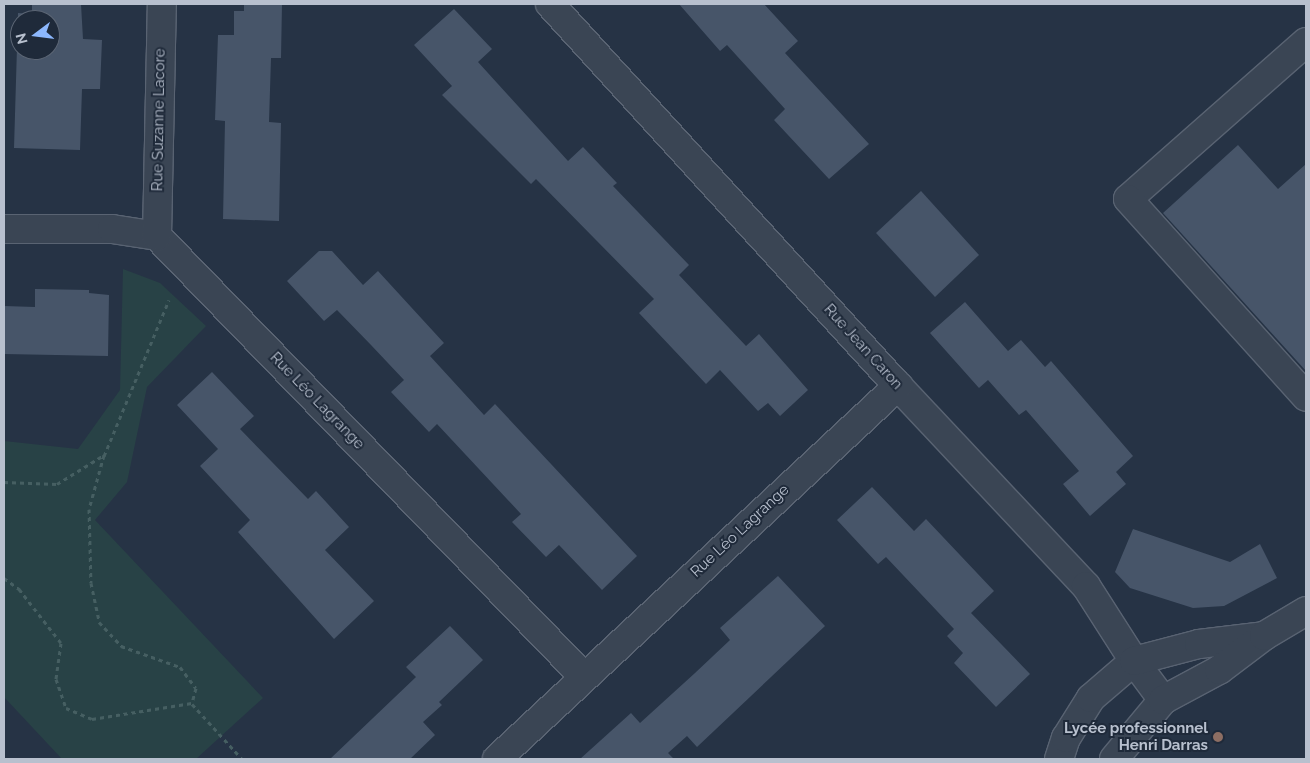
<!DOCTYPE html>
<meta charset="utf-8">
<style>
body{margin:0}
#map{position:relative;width:1310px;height:763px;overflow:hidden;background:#263345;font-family:Raleway,sans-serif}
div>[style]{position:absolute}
.green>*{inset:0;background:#284246}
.building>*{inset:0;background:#475569}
.path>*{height:3px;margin-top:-1.5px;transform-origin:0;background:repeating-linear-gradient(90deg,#465f62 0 4px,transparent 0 8px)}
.roads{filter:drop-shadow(1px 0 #596372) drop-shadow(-1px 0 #596372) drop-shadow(0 1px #596372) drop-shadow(0 -1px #596372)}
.minor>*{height:28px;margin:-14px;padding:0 14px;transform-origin:14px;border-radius:14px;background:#3a4554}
.dots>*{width:14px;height:14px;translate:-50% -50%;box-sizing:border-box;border:2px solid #1f2a3a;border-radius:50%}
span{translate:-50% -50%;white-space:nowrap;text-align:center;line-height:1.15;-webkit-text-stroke:4px #1f2a3a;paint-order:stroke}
.street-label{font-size:15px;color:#b8c0ce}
.poi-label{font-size:15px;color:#b8c0ce;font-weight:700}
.right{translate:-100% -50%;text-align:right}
.frame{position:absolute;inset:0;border:5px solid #b8c0ce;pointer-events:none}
.north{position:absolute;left:10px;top:10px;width:50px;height:50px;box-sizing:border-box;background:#1f2a3a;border:1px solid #5c6675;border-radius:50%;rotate:255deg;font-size:14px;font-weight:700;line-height:20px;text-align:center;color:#b8c0ce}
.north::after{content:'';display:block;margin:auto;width:18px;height:22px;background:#8db8fe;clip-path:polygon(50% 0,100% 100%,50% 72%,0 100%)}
</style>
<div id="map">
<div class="green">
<div style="clip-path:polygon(123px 269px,160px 283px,206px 326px,147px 387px,127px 482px,95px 520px,263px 698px,196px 759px,62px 759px,4px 697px,4px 441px,78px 449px,120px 390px)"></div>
</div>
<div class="building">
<div style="clip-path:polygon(evenodd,32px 4px,81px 4px,83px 39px,102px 40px,100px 89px,82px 89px,80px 150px,14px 148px,18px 13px,32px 14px,32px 4px,20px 20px,50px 20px,50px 50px,20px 50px,20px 20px)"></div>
<div style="clip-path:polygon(244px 4px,282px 4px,281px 58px,271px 58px,269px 122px,281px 123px,279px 221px,223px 219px,225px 121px,215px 120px,218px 35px,234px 35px,234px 11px,244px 11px)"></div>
<div style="clip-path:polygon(679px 4px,764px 4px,798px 41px,785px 53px,869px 144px,829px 179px,774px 120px,785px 109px,727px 45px,720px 51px)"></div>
<div style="clip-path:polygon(454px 9px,492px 49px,478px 62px,568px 161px,583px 147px,617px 183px,613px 186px,689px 265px,679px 275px,746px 346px,759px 334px,808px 390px,780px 416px,768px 403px,758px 411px,720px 370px,706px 384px,639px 313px,654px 299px,536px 179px,531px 184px,442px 95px,452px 86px,414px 45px)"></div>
<div style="clip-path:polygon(1238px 145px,1278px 189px,1306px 164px,1306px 371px,1163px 213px)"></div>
<div style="clip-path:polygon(921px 191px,979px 255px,935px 297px,876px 233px)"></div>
<div style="clip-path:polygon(319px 251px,332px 251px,363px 285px,378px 271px,444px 343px,430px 356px,484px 415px,495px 404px,637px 556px,602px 590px,559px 545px,546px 557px,512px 522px,521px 514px,437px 424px,429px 432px,391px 392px,404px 380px,371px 345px,337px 310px,324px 321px,287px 281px)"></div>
<div style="clip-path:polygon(35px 289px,89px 290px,89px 293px,109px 295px,108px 356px,4px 354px,4px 306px,35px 307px)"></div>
<div style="clip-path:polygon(965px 302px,1008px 351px,1021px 340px,1045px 367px,1051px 361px,1133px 456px,1116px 472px,1126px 484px,1090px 516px,1063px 484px,1079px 471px,1026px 410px,1019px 415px,988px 380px,979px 388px,930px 333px)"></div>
<div style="clip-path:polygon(212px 372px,254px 416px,240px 429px,308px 499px,316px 491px,349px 527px,325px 550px,374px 601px,334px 639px,238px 532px,250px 520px,200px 466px,218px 449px,177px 405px)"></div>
<div style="clip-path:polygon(872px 487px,914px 531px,926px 519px,994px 591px,971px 613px,1030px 674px,996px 707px,954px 663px,963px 653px,947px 636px,954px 629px,886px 557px,878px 564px,837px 520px)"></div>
<div style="clip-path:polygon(1133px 529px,1230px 562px,1260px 544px,1277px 578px,1224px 606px,1193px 608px,1130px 588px,1115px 572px)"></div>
<div style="clip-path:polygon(778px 576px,825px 626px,697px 747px,687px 736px,668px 753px,674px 759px,580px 759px,631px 713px,640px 723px,695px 673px,730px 640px,720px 628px)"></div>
<div style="clip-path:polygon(450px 626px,483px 660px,439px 702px,442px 705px,423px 722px,435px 735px,410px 759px,330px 759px,416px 677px,406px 667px)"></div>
</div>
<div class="path">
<div style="left:104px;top:456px;width:169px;rotate:-67.4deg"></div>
<div style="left:4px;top:482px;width:53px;rotate:2.2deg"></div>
<div style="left:57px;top:484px;width:55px;rotate:-31.7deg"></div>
<div style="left:104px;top:455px;width:56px;rotate:105.5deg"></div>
<div style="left:89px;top:509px;width:74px;rotate:88.5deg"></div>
<div style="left:91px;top:583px;width:40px;rotate:78deg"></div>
<div style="left:99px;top:622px;width:33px;rotate:47deg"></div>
<div style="left:121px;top:646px;width:63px;rotate:19.6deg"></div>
<div style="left:180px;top:667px;width:26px;rotate:53deg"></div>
<div style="left:196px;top:688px;width:16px;rotate:105deg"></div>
<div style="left:4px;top:578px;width:19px;rotate:36deg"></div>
<div style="left:19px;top:589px;width:68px;rotate:52.1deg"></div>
<div style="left:61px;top:643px;width:36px;rotate:98deg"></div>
<div style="left:56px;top:679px;width:31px;rotate:71deg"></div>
<div style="left:66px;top:708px;width:28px;rotate:23deg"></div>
<div style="left:92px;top:719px;width:101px;rotate:-9.1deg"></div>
<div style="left:192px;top:704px;width:74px;rotate:47.7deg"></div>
</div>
<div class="roads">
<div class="minor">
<div style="left:550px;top:4px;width:517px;rotate:47.67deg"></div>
<div style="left:898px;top:386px;width:274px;rotate:46.8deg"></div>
<div style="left:1086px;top:586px;width:89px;rotate:57.4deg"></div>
<div style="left:1134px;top:661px;width:49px;rotate:53.4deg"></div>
<div style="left:1306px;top:42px;width:237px;rotate:138.6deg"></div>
<div style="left:1128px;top:199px;width:266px;rotate:48deg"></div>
<div style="left:4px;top:229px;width:108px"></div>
<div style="left:112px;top:229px;width:46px;rotate:8.8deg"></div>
<div style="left:157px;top:236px;width:614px;rotate:45.92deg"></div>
<div style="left:157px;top:236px;width:232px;rotate:-88.8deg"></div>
<div style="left:497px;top:759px;width:548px;rotate:-42.93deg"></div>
<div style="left:1059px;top:759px;width:22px;rotate:-72deg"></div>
<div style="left:1066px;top:738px;width:47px;rotate:-58deg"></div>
<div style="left:1091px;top:698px;width:57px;rotate:-40.7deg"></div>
<div style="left:1134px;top:661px;width:67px;rotate:-14.7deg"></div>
<div style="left:1199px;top:644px;width:65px;rotate:-7deg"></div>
<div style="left:1114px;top:759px;width:77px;rotate:-50.3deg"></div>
<div style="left:1163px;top:700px;width:64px;rotate:-28.2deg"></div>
<div style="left:1219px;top:670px;width:56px;rotate:-37.1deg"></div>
<div style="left:1264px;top:636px;width:49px;rotate:-30.8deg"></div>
</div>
</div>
<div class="dots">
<div style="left:1218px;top:737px;background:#8d6e63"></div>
</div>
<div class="street-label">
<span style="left:159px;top:120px;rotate:-89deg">Rue Suzanne Lacore</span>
<span style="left:863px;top:347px;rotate:48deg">Rue Jean Caron</span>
<span style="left:317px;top:401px;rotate:46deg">Rue Léo Lagrange</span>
<span style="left:740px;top:531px;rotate:-43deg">Rue Léo Lagrange</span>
</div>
<div class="poi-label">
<span class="right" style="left:1208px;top:737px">Lycée professionnel<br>Henri Darras</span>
</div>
<div class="frame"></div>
<div class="north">N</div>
</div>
